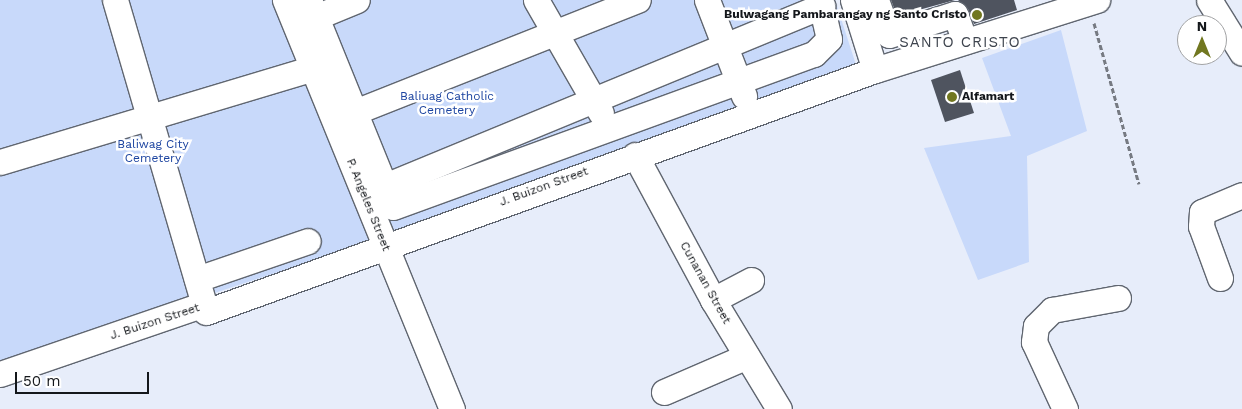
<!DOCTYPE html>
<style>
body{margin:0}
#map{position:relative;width:1242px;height:409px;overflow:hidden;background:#e7edfa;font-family:"Work Sans",sans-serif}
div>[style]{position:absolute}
.green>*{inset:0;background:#c8d9fa}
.building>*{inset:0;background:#4f545f}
.path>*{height:3px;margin-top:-1.5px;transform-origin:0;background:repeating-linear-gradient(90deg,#767a82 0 5px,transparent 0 7.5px)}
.roads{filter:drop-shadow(1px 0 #606670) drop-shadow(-1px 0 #606670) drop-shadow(0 1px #606670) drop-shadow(0 -1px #606670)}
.minor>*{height:25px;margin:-12.5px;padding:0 12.5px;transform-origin:12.5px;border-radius:12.5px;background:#fff}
.dots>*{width:14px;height:14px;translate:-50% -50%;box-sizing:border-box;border:2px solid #fff;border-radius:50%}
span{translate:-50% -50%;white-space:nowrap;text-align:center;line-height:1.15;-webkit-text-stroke:5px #fff;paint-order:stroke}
.poi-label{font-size:12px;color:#14171b;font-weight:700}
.right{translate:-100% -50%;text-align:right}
.left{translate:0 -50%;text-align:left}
.park-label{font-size:12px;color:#1c44a0}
.street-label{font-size:12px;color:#14171b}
.quarter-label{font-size:15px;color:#3e444e;letter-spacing:1px}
.north{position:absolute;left:1177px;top:15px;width:50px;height:50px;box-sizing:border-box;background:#fff;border:1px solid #a1a2a4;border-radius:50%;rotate:0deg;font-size:14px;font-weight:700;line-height:20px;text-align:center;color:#14171b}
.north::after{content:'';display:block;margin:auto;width:18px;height:22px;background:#717720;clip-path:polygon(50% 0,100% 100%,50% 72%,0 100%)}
.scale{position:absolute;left:15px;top:372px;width:134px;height:22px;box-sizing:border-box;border:2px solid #14171b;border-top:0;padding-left:6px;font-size:15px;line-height:18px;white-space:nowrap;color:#14171b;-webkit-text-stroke:4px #fff;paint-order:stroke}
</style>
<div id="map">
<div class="green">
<div style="clip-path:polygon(0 0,273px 0,372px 241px,0 364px)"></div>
<div style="clip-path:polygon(293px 0,835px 0,858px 71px,389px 234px)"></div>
<div style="clip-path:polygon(1061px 30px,1087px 131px,1027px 156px,1029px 262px,978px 280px,924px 148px,1011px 136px,982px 58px)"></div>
</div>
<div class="building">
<div style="clip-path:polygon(891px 0,955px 0,897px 16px)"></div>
<div style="clip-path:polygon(958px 0,1014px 0,1017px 10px,974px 24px,968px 9px)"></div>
<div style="clip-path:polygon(960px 70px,974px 113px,945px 122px,931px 80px)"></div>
</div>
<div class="path">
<div style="left:1094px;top:23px;width:167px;rotate:74.4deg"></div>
</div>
<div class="roads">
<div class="minor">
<div style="left:115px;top:0;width:317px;rotate:73.7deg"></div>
<div style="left:285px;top:0;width:442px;rotate:67.8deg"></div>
<div style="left:309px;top:0;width:223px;rotate:67.9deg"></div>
<div style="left:393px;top:207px;width:448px;rotate:-20deg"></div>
<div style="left:814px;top:54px;width:21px;rotate:-45deg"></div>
<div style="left:829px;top:39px;width:40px;rotate:-103deg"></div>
<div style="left:536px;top:0;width:130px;rotate:60.1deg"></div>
<div style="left:707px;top:0;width:103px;rotate:68.9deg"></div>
<div style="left:853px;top:0;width:73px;rotate:72.6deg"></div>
<div style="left:876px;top:0;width:37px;rotate:70deg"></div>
<div style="left:889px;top:35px;width:69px;rotate:-17.7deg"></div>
<div style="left:955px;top:14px;width:29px;rotate:70deg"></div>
<div style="left:1209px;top:0;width:62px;rotate:58.1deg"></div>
<div style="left:316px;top:17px;width:44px;rotate:-22.5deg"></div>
<div style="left:342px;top:117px;width:318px;rotate:-21.6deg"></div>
<div style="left:635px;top:155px;width:165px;rotate:61.7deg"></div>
<div style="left:713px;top:300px;width:127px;rotate:58.8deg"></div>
<div style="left:0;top:162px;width:327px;rotate:-16.7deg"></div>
<div style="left:385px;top:186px;width:473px;rotate:-22.4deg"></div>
<div style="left:1220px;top:278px;width:55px;rotate:-110.1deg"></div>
<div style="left:1201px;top:226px;width:14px;rotate:-86deg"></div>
<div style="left:1202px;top:212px;width:43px;rotate:-23deg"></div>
<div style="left:197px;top:279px;width:117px;rotate:-18.9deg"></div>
<div style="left:713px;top:300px;width:43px;rotate:-27.8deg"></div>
<div style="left:0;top:374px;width:216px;rotate:-18.9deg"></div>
<div style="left:204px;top:304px;width:8px;rotate:76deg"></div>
<div style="left:206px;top:312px;width:711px;rotate:-19.89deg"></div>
<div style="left:875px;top:70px;width:233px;rotate:-17.5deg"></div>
<div style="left:664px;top:392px;width:90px;rotate:-23.4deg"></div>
<div style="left:1065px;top:409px;width:74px;rotate:-114.8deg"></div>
<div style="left:1034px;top:342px;width:16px;rotate:-83deg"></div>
<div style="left:1036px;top:326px;width:23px;rotate:-45deg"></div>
<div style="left:1052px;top:310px;width:67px;rotate:-10.3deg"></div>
</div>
</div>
<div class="dots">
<div style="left:977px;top:15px;background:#717720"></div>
<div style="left:952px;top:97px;background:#717720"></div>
</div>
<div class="poi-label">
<span class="right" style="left:967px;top:15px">Bulwagang Pambarangay ng Santo Cristo</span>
<span class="left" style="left:962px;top:97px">Alfamart</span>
</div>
<div class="park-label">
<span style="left:447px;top:104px">Baliuag Catholic<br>Cemetery</span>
<span style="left:153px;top:152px">Baliwag City<br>Cemetery</span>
</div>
<div class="street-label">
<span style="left:544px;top:187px;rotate:-20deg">J. Buizon Street</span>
<span style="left:368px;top:205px;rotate:68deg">P. Angeles Street</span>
<span style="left:705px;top:283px;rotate:61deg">Cunanan Street</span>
<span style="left:155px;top:322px;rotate:-18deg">J. Buizon Street</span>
</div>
<div class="quarter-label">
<span style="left:960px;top:43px">SANTO CRISTO</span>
</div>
<div class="north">N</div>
<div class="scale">50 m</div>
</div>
